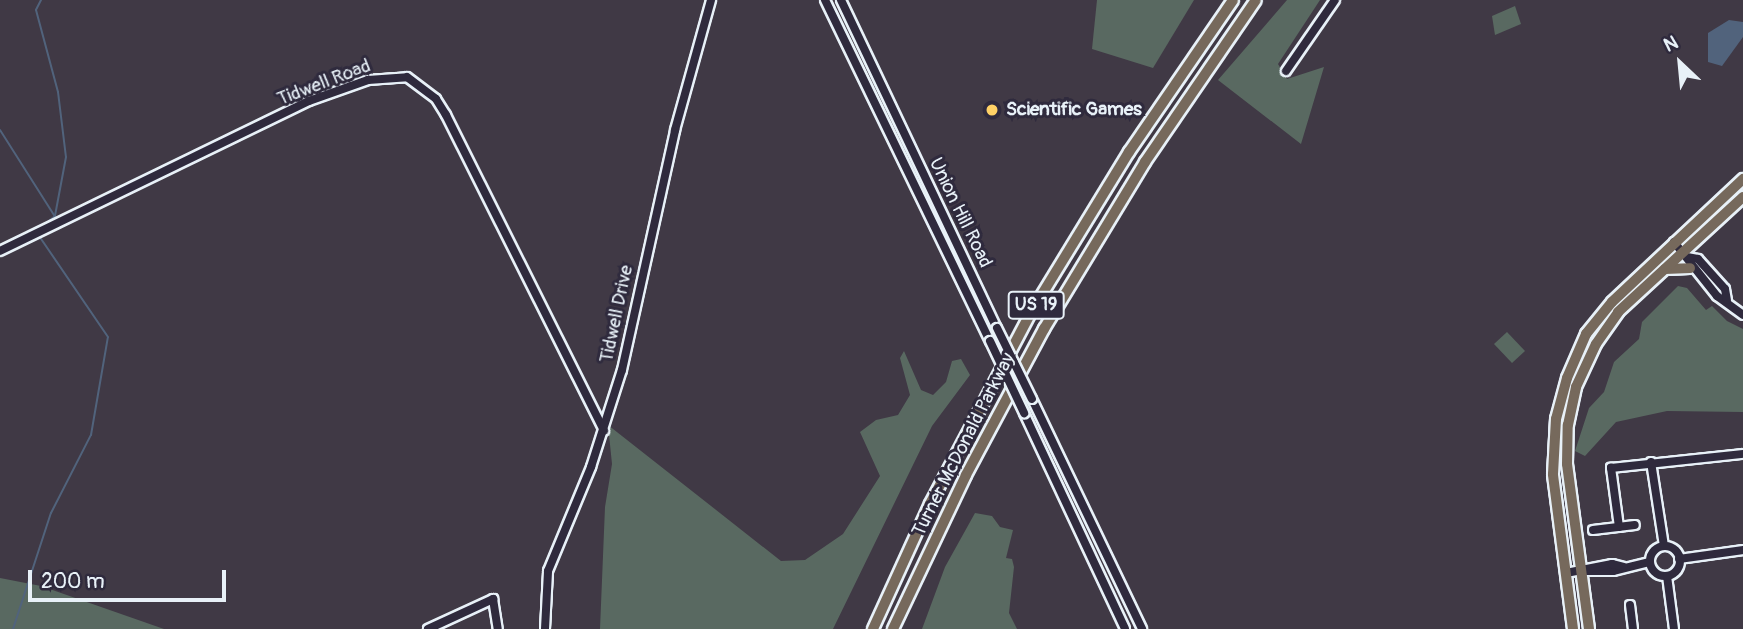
<!DOCTYPE html>
<style>
body{margin:0}
#map{position:relative;width:1743px;height:629px;overflow:hidden;background:#403945;font-family:Pangolin,sans-serif}
div>[style]{position:absolute}
.green>*{inset:0;background:#596961}
.water>*{inset:0;background:#51637c}
.stream>*{height:2px;margin:-1px;padding:0 1px;transform-origin:1px;border-radius:1px;background:#51637c}
.roads{filter:drop-shadow(2px 0 #e8f1f8) drop-shadow(-2px 0 #e8f1f8) drop-shadow(0 2px #e8f1f8) drop-shadow(0 -2px #e8f1f8)}
.minor>*{height:8px;margin:-4px;padding:0 4px;transform-origin:4px;border-radius:4px;background:#2f2a3d}
.minor>.ring{margin:-4px;padding:0;box-sizing:content-box;background:none;border:8px solid #2f2a3d;border-radius:50%}
.major>*{height:10px;margin:-5px;padding:0 5px;transform-origin:5px;border-radius:5px;background:#76695c}
.highway>*{height:10px;margin:-5px;padding:0 5px;transform-origin:5px;border-radius:5px;background:#76695c}
.bridges{filter:drop-shadow(2px 0 #e8f1f8) drop-shadow(-2px 0 #e8f1f8) drop-shadow(0 2px #e8f1f8) drop-shadow(0 -2px #e8f1f8)}
.minor-bridge>*{height:8px;margin:-4px;padding:0 4px;transform-origin:4px;border-radius:4px;background:#2f2a3d}
.dots>*{width:19px;height:19px;translate:-50% -50%;box-sizing:border-box;border:4px solid #2f2a3d;border-radius:50%}
span{translate:-50% -50%;white-space:nowrap;text-align:center;line-height:1.15;-webkit-text-stroke:6px #2f2a3d;paint-order:stroke}
.shield-label span{padding:2px 5px;background:#2f2a3d;border:2px solid;border-radius:5px;-webkit-text-stroke-width:0}
.shield-label{font-size:18px;color:#e8f1f8;font-weight:700}
.street-label{font-size:19px;color:#e8f1f8}
.poi-label{font-size:19px;color:#e8f1f8;font-weight:700}
.left{translate:0 -50%;text-align:left}
.north{position:absolute;left:1645px;top:28px;width:70px;height:70px;-webkit-text-stroke:5px #2f2a3d;paint-order:stroke;rotate:334deg;font-size:19px;font-weight:700;line-height:28px;text-align:center;color:#e8f1f8}
.north::after{content:'';display:block;margin:auto;width:24px;height:32px;background:#e8f1f8;clip-path:polygon(50% 0,100% 100%,50% 72%,0 100%)}
.scale{position:absolute;left:28px;top:570px;width:198px;height:32px;box-sizing:border-box;border:4px solid #e8f1f8;border-top:0;padding-left:9px;font-size:21px;line-height:24px;white-space:nowrap;color:#e8f1f8;-webkit-text-stroke:5px #2f2a3d;paint-order:stroke}
</style>
<div id="map">
<div class="green">
<div style="clip-path:polygon(1097px 0,1194px 0,1153px 68px,1092px 49px)"></div>
<div style="clip-path:polygon(1287px 0,1320px 0,1278px 64px,1287px 79px,1324px 67px,1301px 144px,1218px 80px)"></div>
<div style="clip-path:polygon(1515px 6px,1521px 24px,1495px 35px,1492px 16px)"></div>
<div style="clip-path:polygon(1678px 286px,1687px 288px,1706px 310px,1712px 306px,1727px 321px,1743px 329px,1743px 412px,1667px 411px,1616px 422px,1585px 456px,1575px 451px,1589px 408px,1604px 392px,1614px 362px,1639px 339px,1642px 322px)"></div>
<div style="clip-path:polygon(1507px 332px,1525px 351px,1512px 363px,1494px 344px)"></div>
<div style="clip-path:polygon(904px 351px,921px 390px,933px 395px,946px 382px,952px 361px,961px 359px,970px 375px,932px 426px,833px 629px,600px 629px,605px 507px,612px 464px,608px 425px,781px 561px,805px 560px,843px 534px,880px 476px,860px 432px,876px 420px,898px 415px,910px 395px,900px 358px)"></div>
<div style="clip-path:polygon(975px 513px,992px 516px,1000px 527px,1013px 530px,1006px 558px,1012px 559px,1014px 567px,1009px 613px,1017px 629px,922px 629px,945px 567px)"></div>
<div style="clip-path:polygon(0 578px,41px 586px,164px 629px,0 629px)"></div>
</div>
<div class="water">
<div style="clip-path:polygon(1729px 20px,1743px 22px,1743px 37px,1722px 66px,1708px 62px,1708px 33px)"></div>
</div>
<div class="stream">
<div style="left:41px;top:0;width:11px;rotate:117deg"></div>
<div style="left:36px;top:10px;width:85px;rotate:75deg"></div>
<div style="left:58px;top:92px;width:65px;rotate:83deg"></div>
<div style="left:66px;top:157px;width:60px;rotate:100.6deg"></div>
<div style="left:55px;top:216px;width:16px;rotate:140deg"></div>
<div style="left:0;top:130px;width:101px;rotate:57.6deg"></div>
<div style="left:13px;top:629px;width:122px;rotate:-71.9deg"></div>
<div style="left:51px;top:513px;width:88px;rotate:-62.9deg"></div>
<div style="left:91px;top:435px;width:99px;rotate:-80.2deg"></div>
<div style="left:108px;top:337px;width:122px;rotate:-124.3deg"></div>
</div>
<div class="roads">
<div class="minor">
<div style="left:825px;top:0;width:379px;rotate:64.2deg"></div>
<div style="left:841px;top:0;width:363px;rotate:64.6deg"></div>
<div style="left:1286px;top:71px;width:86px;rotate:-55.4deg"></div>
<div style="left:1674px;top:242px;width:69px;rotate:51.5deg"></div>
<div style="left:1717px;top:296px;width:32px;rotate:36deg"></div>
<div style="left:0;top:251px;width:343px;rotate:-25.9deg"></div>
<div style="left:309px;top:101px;width:63px;rotate:-19.6deg"></div>
<div style="left:368px;top:80px;width:39px;rotate:-4deg"></div>
<div style="left:407px;top:77px;width:36px;rotate:37deg"></div>
<div style="left:436px;top:99px;width:19px;rotate:58deg"></div>
<div style="left:446px;top:115px;width:353px;rotate:63.4deg"></div>
<div style="left:1687px;top:257px;width:11px;rotate:10deg"></div>
<div style="left:1698px;top:259px;width:40px;rotate:48deg"></div>
<div style="left:1725px;top:289px;width:11px;rotate:80deg"></div>
<div style="left:1032px;top:399px;width:255px;rotate:64.4deg"></div>
<div style="left:1024px;top:413px;width:238px;rotate:64.9deg"></div>
<div style="left:1651px;top:462px;width:85px;rotate:81.2deg"></div>
<div style="left:1619px;top:527px;width:60px;rotate:-97.7deg"></div>
<div style="left:1611px;top:468px;width:133px;rotate:-6.1deg"></div>
<div style="left:1593px;top:530px;width:42px;rotate:-6.8deg"></div>
<div class="ring" style="left:1650px;top:546px;width:22px;height:22px"></div>
<div style="left:1679px;top:559px;width:65px;rotate:-8deg"></div>
<div style="left:1581px;top:571px;width:32px"></div>
<div style="left:1613px;top:571px;width:37px;rotate:-14deg"></div>
<div style="left:1566px;top:573px;width:47px;rotate:-11.1deg"></div>
<div style="left:1612px;top:564px;width:12px;rotate:14deg"></div>
<div style="left:1667px;top:576px;width:53px;rotate:82.5deg"></div>
<div style="left:1630px;top:605px;width:24px;rotate:83deg"></div>
<div style="left:428px;top:629px;width:72px;rotate:-24.8deg"></div>
<div style="left:493px;top:599px;width:30px;rotate:81deg"></div>
<div style="left:545px;top:629px;width:58px;rotate:-87deg"></div>
<div style="left:548px;top:571px;width:113px;rotate:-67.5deg"></div>
<div style="left:591px;top:467px;width:102px;rotate:-72.3deg"></div>
<div style="left:622px;top:370px;width:246px;rotate:-77.5deg"></div>
<div style="left:675px;top:130px;width:135px;rotate:-74.5deg"></div>
</div>
<div class="major">
<div style="left:1665px;top:269px;width:25px;rotate:-2deg"></div>
<div style="left:1573px;top:629px;width:156px;rotate:-97.4deg"></div>
<div style="left:1553px;top:474px;width:55px;rotate:-86.9deg"></div>
<div style="left:1556px;top:419px;width:42px;rotate:-75deg"></div>
<div style="left:1567px;top:378px;width:48px;rotate:-66.6deg"></div>
<div style="left:1586px;top:334px;width:41px;rotate:-50.9deg"></div>
<div style="left:1612px;top:302px;width:180px;rotate:-43.2deg"></div>
<div style="left:1589px;top:629px;width:166px;rotate:-97.6deg"></div>
<div style="left:1567px;top:464px;width:39px;rotate:-89deg"></div>
<div style="left:1568px;top:425px;width:39px;rotate:-78deg"></div>
<div style="left:1576px;top:387px;width:47px;rotate:-65.1deg"></div>
<div style="left:1596px;top:344px;width:39px;rotate:-55deg"></div>
<div style="left:1618px;top:312px;width:170px;rotate:-42.6deg"></div>
</div>
<div class="highway">
<div style="left:873px;top:629px;width:137px;rotate:-65.5deg"></div>
<div style="left:930px;top:504px;width:215px;rotate:-62.2deg"></div>
<div style="left:1030px;top:314px;width:190px;rotate:-58.6deg"></div>
<div style="left:1129px;top:152px;width:184px;rotate:-55.6deg"></div>
<div style="left:893px;top:629px;width:170px;rotate:-64.6deg"></div>
<div style="left:966px;top:475px;width:166px;rotate:-61.9deg"></div>
<div style="left:1044px;top:329px;width:195px;rotate:-58.8deg"></div>
<div style="left:1145px;top:162px;width:196px;rotate:-55.6deg"></div>
</div>
</div>
<div class="bridges">
<div class="minor-bridge">
<div style="left:997px;top:328px;width:79px;rotate:63.8deg"></div>
<div style="left:990px;top:341px;width:80px;rotate:64.7deg"></div>
</div>
</div>
<div class="dots">
<div style="left:992px;top:110px;background:#ffd166"></div>
</div>
<div class="shield-label">
<span style="left:1036px;top:305px">US 19</span>
</div>
<div class="street-label">
<span style="left:324px;top:83px;rotate:-21deg">Tidwell Road</span>
<span style="left:960px;top:213px;rotate:64deg">Union Hill Road</span>
<span style="left:617px;top:314px;rotate:-78deg">Tidwell Drive</span>
<span style="left:964px;top:445px;rotate:-63deg">Turner McDonald Parkway</span>
</div>
<div class="poi-label">
<span class="left" style="left:1006px;top:110px">Scientific Games</span>
</div>
<div class="north">N</div>
<div class="scale">200 m</div>
</div>
